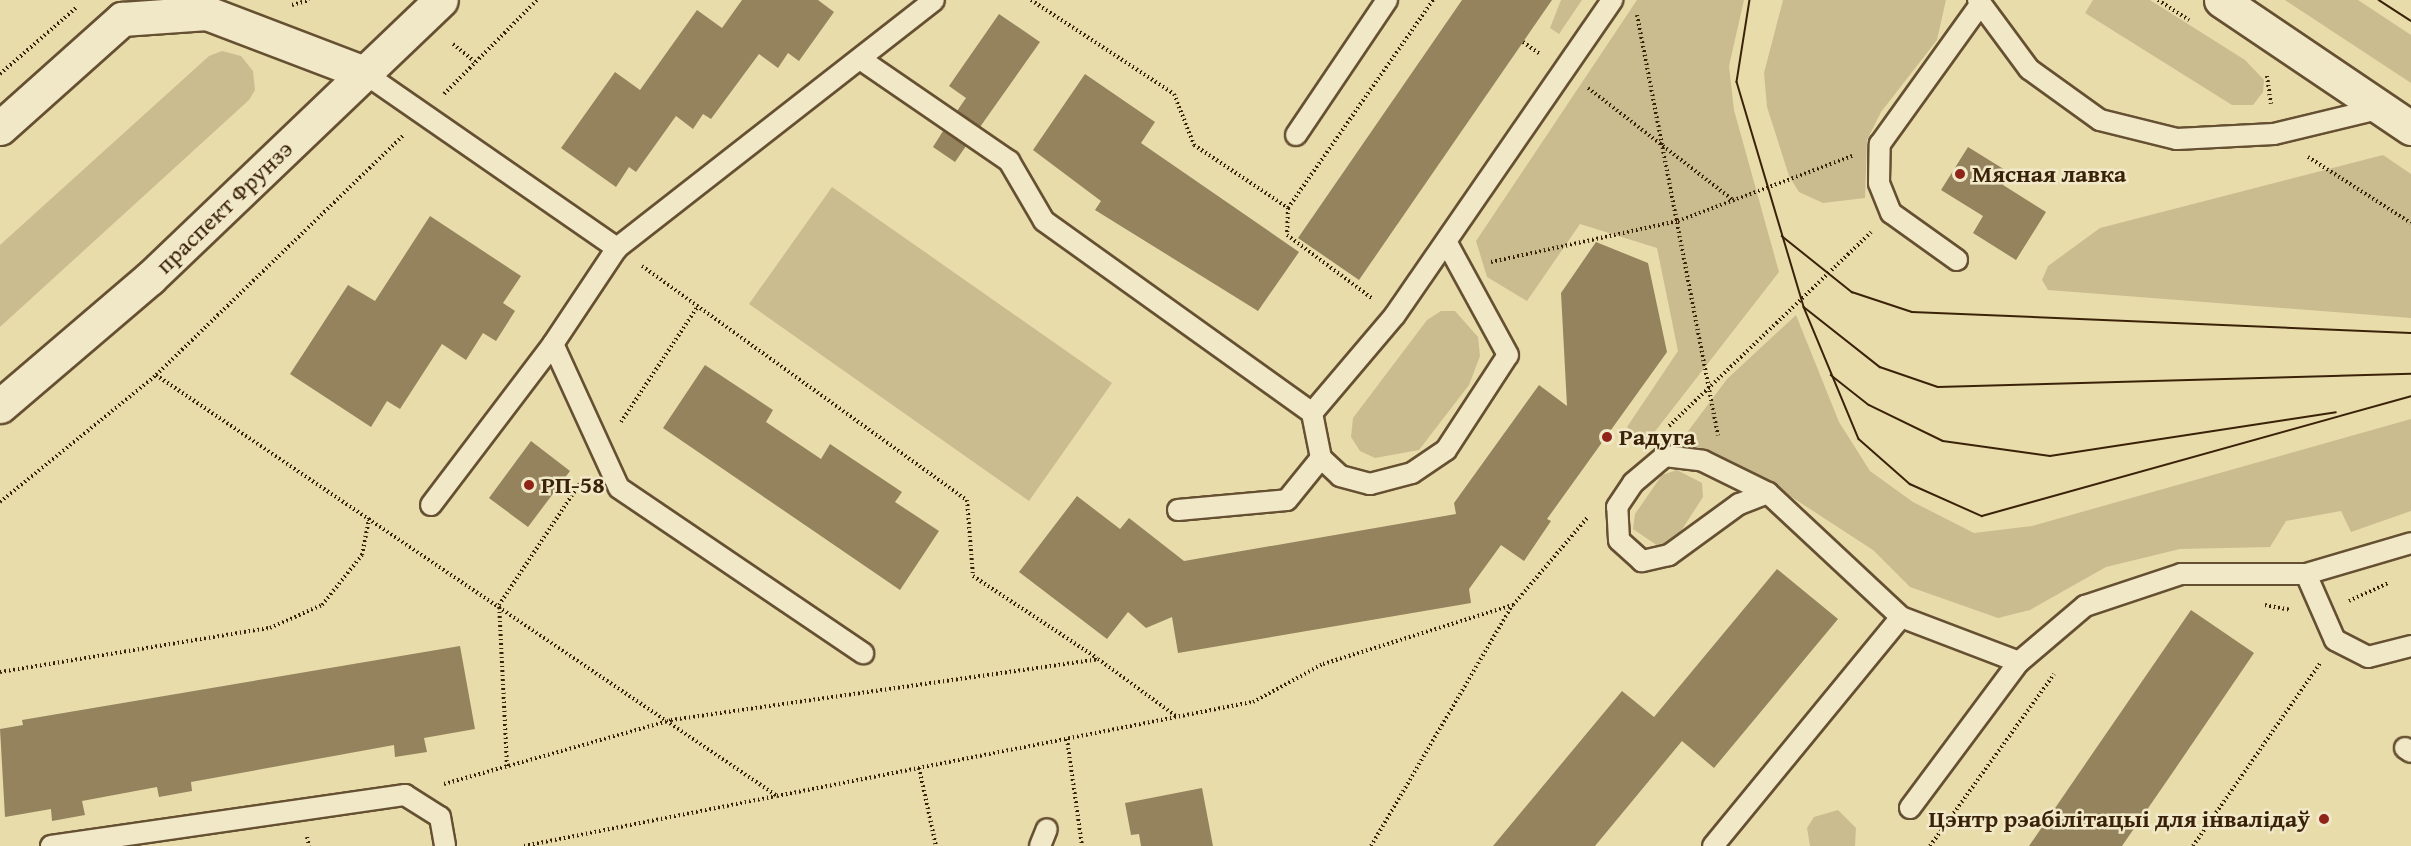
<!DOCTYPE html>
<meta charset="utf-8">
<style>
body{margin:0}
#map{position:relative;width:2411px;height:846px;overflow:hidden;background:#e9dcab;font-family:"Gentium Book Plus",serif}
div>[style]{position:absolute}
.green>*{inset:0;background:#cbbc8f}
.building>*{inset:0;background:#95835d}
.path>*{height:4px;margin-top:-2px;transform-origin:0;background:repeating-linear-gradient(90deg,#3a2209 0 1.5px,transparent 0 4.5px)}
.roads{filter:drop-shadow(2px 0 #665032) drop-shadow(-2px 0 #665032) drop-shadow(0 2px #665032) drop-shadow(0 -2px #665032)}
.service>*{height:20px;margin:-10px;padding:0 10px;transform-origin:10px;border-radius:10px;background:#f1e8c8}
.minor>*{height:33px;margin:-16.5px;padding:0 16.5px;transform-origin:16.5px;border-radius:16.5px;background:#f1e8c8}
.secondary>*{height:33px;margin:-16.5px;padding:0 16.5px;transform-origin:16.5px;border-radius:16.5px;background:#f1e8c8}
.tram>*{height:1.5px;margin:-0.75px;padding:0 0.75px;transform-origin:0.75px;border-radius:0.75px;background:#3a2209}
.dots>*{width:16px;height:16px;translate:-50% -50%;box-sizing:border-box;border:3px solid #f1e8c8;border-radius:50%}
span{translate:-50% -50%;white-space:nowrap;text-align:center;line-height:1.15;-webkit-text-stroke:5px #f1e8c8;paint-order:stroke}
.poi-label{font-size:24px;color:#3a2209;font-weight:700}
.left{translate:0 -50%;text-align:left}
.right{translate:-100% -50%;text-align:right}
.street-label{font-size:24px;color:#3a2209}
</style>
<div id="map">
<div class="green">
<div style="clip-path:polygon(1561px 0,1582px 0,1559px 34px,1550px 28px)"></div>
<div style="clip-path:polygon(1637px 0,1744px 0,1729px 66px,1734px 110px,1779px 272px,1646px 443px,1627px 427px,1678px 351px,1657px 248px,1580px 224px,1527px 301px,1487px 277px,1476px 241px)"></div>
<div style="clip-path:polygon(1783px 0,1946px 0,1937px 40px,1881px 112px,1867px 140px,1865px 198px,1823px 203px,1799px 192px,1789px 176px,1767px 107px,1764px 73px)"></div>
<div style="clip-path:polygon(2093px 0,2150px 0,2245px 60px,2264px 80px,2263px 92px,2253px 105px,2232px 105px,2085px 13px)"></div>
<div style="clip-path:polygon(2285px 0,2358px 0,2411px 35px,2411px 83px)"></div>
<div style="clip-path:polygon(222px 51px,241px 56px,253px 71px,255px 90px,249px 100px,0 327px,0 245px,209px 56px)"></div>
<div style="clip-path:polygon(2383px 155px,2411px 174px,2411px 318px,2048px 290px,2042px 280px,2048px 266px,2100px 228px)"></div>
<div style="clip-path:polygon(832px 187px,1112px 383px,1029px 501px,749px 304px)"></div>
<div style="clip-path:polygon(1441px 311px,1455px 311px,1478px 337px,1480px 356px,1469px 385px,1419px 450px,1375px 458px,1360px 451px,1351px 437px,1353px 418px,1427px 320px)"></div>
<div style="clip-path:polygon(1796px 315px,1839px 422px,1870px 471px,1913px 502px,1974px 533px,2032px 526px,2411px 419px,2411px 511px,2351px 532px,2341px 511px,2286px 521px,2270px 547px,2180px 549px,2106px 567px,2030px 610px,1998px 618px,1910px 587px,1873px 550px,1790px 496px,1711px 451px,1680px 442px,1727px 379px)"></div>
<div style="clip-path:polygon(1677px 470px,1702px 483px,1703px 497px,1674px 542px,1658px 546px,1633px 529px,1635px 514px,1662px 475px)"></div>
<div style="clip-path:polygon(1838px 810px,1856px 828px,1855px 846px,1810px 846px,1807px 828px,1814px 817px)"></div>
</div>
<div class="building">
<div style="clip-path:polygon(742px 0,818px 0,834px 12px,799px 61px,788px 53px,778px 68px,759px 54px,711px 119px,703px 114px,693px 129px,676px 116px,636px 172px,629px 167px,616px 187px,561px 148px,615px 72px,640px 90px,697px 10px,722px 28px)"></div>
<div style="clip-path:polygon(1462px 0,1552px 0,1359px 280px,1298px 238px)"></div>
<div style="clip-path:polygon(999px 14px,1040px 42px,980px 127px,957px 111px,966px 98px,949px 86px)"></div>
<div style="clip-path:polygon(1085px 74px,1155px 122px,1141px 143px,1299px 252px,1258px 311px,1095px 210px,1101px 201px,1033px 150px)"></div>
<div style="clip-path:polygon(943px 131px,966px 146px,955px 162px,933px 147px)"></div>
<div style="clip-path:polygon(1968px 147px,2010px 173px,2003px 185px,2046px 212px,2016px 260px,1973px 233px,1983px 216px,1941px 190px)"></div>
<div style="clip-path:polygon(430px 216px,521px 276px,503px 303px,515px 311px,496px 341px,483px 333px,466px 360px,442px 344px,400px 409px,387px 401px,371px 427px,290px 374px,348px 285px,375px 301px)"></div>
<div style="clip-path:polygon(1596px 242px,1648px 263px,1667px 352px,1547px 519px,1551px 521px,1524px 561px,1501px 545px,1469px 589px,1471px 603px,1178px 653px,1172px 617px,1146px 628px,1128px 612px,1107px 639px,1019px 572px,1077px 496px,1120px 529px,1129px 518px,1184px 561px,1456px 514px,1454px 503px,1539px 385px,1567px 406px,1561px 293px)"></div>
<div style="clip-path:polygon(705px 365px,773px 410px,766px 422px,821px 459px,830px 444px,902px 492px,895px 502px,939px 531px,900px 590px,663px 428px)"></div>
<div style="clip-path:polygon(531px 441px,570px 471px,528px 527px,489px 498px)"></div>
<div style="clip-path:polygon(1777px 569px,1838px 619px,1714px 768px,1682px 741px,1595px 846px,1493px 846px,1622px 691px,1654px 717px)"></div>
<div style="clip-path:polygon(2191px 610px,2254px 653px,2173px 772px,2122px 846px,2029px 846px)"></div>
<div style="clip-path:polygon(460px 646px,475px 729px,424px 738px,427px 752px,395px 757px,394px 745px,191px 782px,192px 791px,159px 797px,157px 787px,82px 801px,85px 815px,52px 821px,51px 809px,5px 817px,0 729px,23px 725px,22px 720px)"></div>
<div style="clip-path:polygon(1202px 788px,1213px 846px,1141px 846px,1139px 834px,1131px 835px,1125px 803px)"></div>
</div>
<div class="path">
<div style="left:1031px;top:0;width:171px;rotate:33.3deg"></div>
<div style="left:1174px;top:94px;width:55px;rotate:68.6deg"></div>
<div style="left:1194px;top:145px;width:113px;rotate:33.8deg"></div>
<div style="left:1288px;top:208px;width:27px;rotate:92deg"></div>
<div style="left:1287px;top:235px;width:107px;rotate:36.7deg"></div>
<div style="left:2158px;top:0;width:37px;rotate:33deg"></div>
<div style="left:292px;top:5px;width:18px;rotate:-16deg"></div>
<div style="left:1637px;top:15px;width:428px;rotate:79.1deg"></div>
<div style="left:1523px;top:42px;width:21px;rotate:35deg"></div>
<div style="left:453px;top:44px;width:28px;rotate:39deg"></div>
<div style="left:0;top:74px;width:102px;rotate:-41deg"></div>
<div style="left:2267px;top:76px;width:28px;rotate:82deg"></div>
<div style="left:1588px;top:88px;width:185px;rotate:37.7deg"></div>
<div style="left:444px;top:94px;width:132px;rotate:-45.3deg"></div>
<div style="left:2308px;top:157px;width:122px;rotate:32.7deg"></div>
<div style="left:1288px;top:208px;width:254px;rotate:-55.1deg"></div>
<div style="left:1491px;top:262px;width:191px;rotate:-12.4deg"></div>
<div style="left:1678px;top:221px;width:186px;rotate:-20.5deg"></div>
<div style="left:642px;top:266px;width:400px;rotate:35.8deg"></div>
<div style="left:967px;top:500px;width:76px;rotate:85.5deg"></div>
<div style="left:973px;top:576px;width:149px;rotate:33.5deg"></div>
<div style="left:156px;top:375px;width:750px;rotate:34.13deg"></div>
<div style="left:777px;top:796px;width:485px;rotate:-11.2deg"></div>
<div style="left:1253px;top:702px;width:80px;rotate:-28.5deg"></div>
<div style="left:1323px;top:664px;width:199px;rotate:-17.3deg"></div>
<div style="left:1513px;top:605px;width:116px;rotate:-49.6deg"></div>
<div style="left:621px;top:422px;width:139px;rotate:-56.4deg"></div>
<div style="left:1669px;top:426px;width:280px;rotate:-43.8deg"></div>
<div style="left:0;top:502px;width:201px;rotate:-39.1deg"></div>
<div style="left:156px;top:375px;width:344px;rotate:-44.1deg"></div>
<div style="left:2349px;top:601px;width:43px;rotate:-24.8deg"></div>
<div style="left:2265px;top:605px;width:25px;rotate:11deg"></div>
<div style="left:0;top:672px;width:274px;rotate:-9.3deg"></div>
<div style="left:270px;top:628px;width:57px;rotate:-23.9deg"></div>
<div style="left:322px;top:605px;width:64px;rotate:-51.3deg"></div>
<div style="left:362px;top:555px;width:38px;rotate:-79deg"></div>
<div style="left:1067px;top:739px;width:108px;rotate:82deg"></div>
<div style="left:507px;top:766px;width:161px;rotate:-92.8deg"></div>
<div style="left:499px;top:605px;width:150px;rotate:-56.4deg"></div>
<div style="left:919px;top:768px;width:80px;rotate:77.7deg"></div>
<div style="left:444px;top:784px;width:236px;rotate:-15.7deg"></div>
<div style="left:671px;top:720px;width:431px;rotate:-8.1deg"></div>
<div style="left:1098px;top:659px;width:97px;rotate:36.2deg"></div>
<div style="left:307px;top:837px;width:9px;rotate:77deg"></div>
<div style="left:524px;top:846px;width:257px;rotate:-11.2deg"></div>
<div style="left:1371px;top:846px;width:278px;rotate:-59.6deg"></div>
<div style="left:1930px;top:846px;width:212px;rotate:-54.2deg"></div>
<div style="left:2193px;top:846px;width:223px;rotate:-55.2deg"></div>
</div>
<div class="roads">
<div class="service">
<div style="left:1978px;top:0;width:86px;rotate:53.5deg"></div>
<div style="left:2029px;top:69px;width:87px;rotate:35.7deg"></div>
<div style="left:2100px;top:120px;width:79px;rotate:13.9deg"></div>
<div style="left:2177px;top:139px;width:97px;rotate:-3deg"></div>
<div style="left:2274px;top:134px;width:111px;rotate:-13.5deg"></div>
<div style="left:860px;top:59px;width:181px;rotate:34.4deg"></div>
<div style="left:1009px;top:161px;width:69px;rotate:59.7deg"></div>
<div style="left:1044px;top:221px;width:330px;rotate:35.6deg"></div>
<div style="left:1312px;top:413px;width:46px;rotate:78.7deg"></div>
<div style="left:1321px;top:458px;width:26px;rotate:43deg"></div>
<div style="left:1340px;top:476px;width:31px;rotate:15deg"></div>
<div style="left:1370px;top:484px;width:43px;rotate:-14.7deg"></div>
<div style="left:1412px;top:473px;width:41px;rotate:-34.1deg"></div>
<div style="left:1446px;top:450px;width:113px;rotate:-56.9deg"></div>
<div style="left:1508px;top:355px;width:128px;rotate:-118.6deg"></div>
<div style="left:364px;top:73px;width:308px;rotate:34.7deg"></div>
<div style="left:1296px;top:135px;width:163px;rotate:-56deg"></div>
<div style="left:1957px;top:260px;width:81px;rotate:-144.5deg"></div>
<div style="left:1891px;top:213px;width:32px;rotate:-112deg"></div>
<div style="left:1879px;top:183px;width:39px;rotate:-89deg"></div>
<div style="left:1880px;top:144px;width:171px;rotate:-54.3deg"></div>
<div style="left:553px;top:344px;width:158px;rotate:65.4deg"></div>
<div style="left:619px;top:488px;width:295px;rotate:34.1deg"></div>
<div style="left:1312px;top:413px;width:128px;rotate:-49.7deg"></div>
<div style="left:1395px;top:315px;width:383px;rotate:-55.4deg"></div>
<div style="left:1768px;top:493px;width:31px;rotate:159deg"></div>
<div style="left:1739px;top:504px;width:87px;rotate:143.9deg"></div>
<div style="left:1669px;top:555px;width:28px;rotate:167deg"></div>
<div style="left:1642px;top:561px;width:31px;rotate:-138deg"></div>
<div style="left:1619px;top:540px;width:33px;rotate:-93deg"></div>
<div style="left:1617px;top:507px;width:29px;rotate:-56deg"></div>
<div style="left:1633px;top:483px;width:42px;rotate:-40.2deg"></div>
<div style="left:1665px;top:456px;width:38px;rotate:7deg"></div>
<div style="left:1703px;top:461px;width:72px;rotate:26.2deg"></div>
<div style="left:1768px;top:493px;width:182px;rotate:43deg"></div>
<div style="left:431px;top:505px;width:202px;rotate:-52.8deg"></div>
<div style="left:553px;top:344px;width:115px;rotate:-56.3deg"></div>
<div style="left:617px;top:248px;width:402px;rotate:-38deg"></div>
<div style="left:1178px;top:510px;width:109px;rotate:-5.2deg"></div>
<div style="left:1287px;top:500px;width:54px;rotate:-51deg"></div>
<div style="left:2306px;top:574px;width:72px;rotate:66.3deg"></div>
<div style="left:2335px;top:640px;width:37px;rotate:27deg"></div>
<div style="left:2368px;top:657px;width:44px;rotate:-14.3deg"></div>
<div style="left:2405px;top:748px;width:7px;rotate:34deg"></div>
<div style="left:1910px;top:808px;width:182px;rotate:-53.3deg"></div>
<div style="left:51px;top:846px;width:358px;rotate:-8.2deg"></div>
<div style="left:405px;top:795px;width:41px;rotate:32.2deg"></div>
<div style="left:440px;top:817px;width:29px;rotate:80deg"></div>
<div style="left:1040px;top:846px;width:18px;rotate:-68deg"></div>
<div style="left:1713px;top:846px;width:296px;rotate:-50.6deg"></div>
<div style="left:1901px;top:617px;width:126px;rotate:20.9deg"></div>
<div style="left:2019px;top:662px;width:87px;rotate:-40.3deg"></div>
<div style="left:2085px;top:606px;width:101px;rotate:-18.4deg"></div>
<div style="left:2181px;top:574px;width:125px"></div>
<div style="left:2306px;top:574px;width:109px;rotate:-16.4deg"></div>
</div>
<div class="minor">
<div style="left:0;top:128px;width:164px;rotate:-41.8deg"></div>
<div style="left:122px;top:19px;width:85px;rotate:-4deg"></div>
<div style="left:207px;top:13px;width:168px;rotate:20.9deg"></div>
</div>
<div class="secondary">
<div style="left:2221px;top:0;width:229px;rotate:34deg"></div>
<div style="left:0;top:406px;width:197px;rotate:-40.5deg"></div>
<div style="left:150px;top:278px;width:402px;rotate:-43.7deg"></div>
</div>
</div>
<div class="tram">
<div style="left:1750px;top:0;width:83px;rotate:99deg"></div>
<div style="left:1737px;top:82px;width:235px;rotate:73.4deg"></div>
<div style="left:1804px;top:307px;width:143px;rotate:67.4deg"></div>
<div style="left:1859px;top:439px;width:68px;rotate:41.4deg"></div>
<div style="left:1910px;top:484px;width:79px;rotate:24deg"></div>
<div style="left:1982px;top:516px;width:445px;rotate:-15.6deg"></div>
<div style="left:2379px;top:0;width:38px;rotate:33deg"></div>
<div style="left:1782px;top:236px;width:90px;rotate:38.7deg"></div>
<div style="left:1852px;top:292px;width:63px;rotate:18.4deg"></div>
<div style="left:1912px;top:312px;width:499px;rotate:2.4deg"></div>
<div style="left:1804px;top:307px;width:97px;rotate:38.3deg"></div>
<div style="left:1880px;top:367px;width:61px;rotate:19deg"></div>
<div style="left:1938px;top:387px;width:473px;rotate:-1.6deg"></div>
<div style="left:1831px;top:375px;width:48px;rotate:38.3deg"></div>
<div style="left:1869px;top:405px;width:82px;rotate:25.9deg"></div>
<div style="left:1943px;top:441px;width:108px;rotate:8deg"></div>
<div style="left:2050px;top:456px;width:289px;rotate:-8.7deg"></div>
</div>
<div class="dots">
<div style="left:1960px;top:174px;background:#8f2418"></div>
<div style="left:1607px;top:437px;background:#8f2418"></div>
<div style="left:529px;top:485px;background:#8f2418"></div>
<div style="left:2324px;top:819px;background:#8f2418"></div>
</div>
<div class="poi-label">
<span class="left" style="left:1972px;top:174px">Мясная лавка</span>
<span class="left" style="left:1619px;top:437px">Радуга</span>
<span class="left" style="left:541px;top:485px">РП-58</span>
<span class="right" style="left:2310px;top:819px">Цэнтр рэабілітацыі для інвалідаў</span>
</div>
<div class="street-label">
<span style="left:224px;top:207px;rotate:-44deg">праспект Фрунзэ</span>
</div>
</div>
